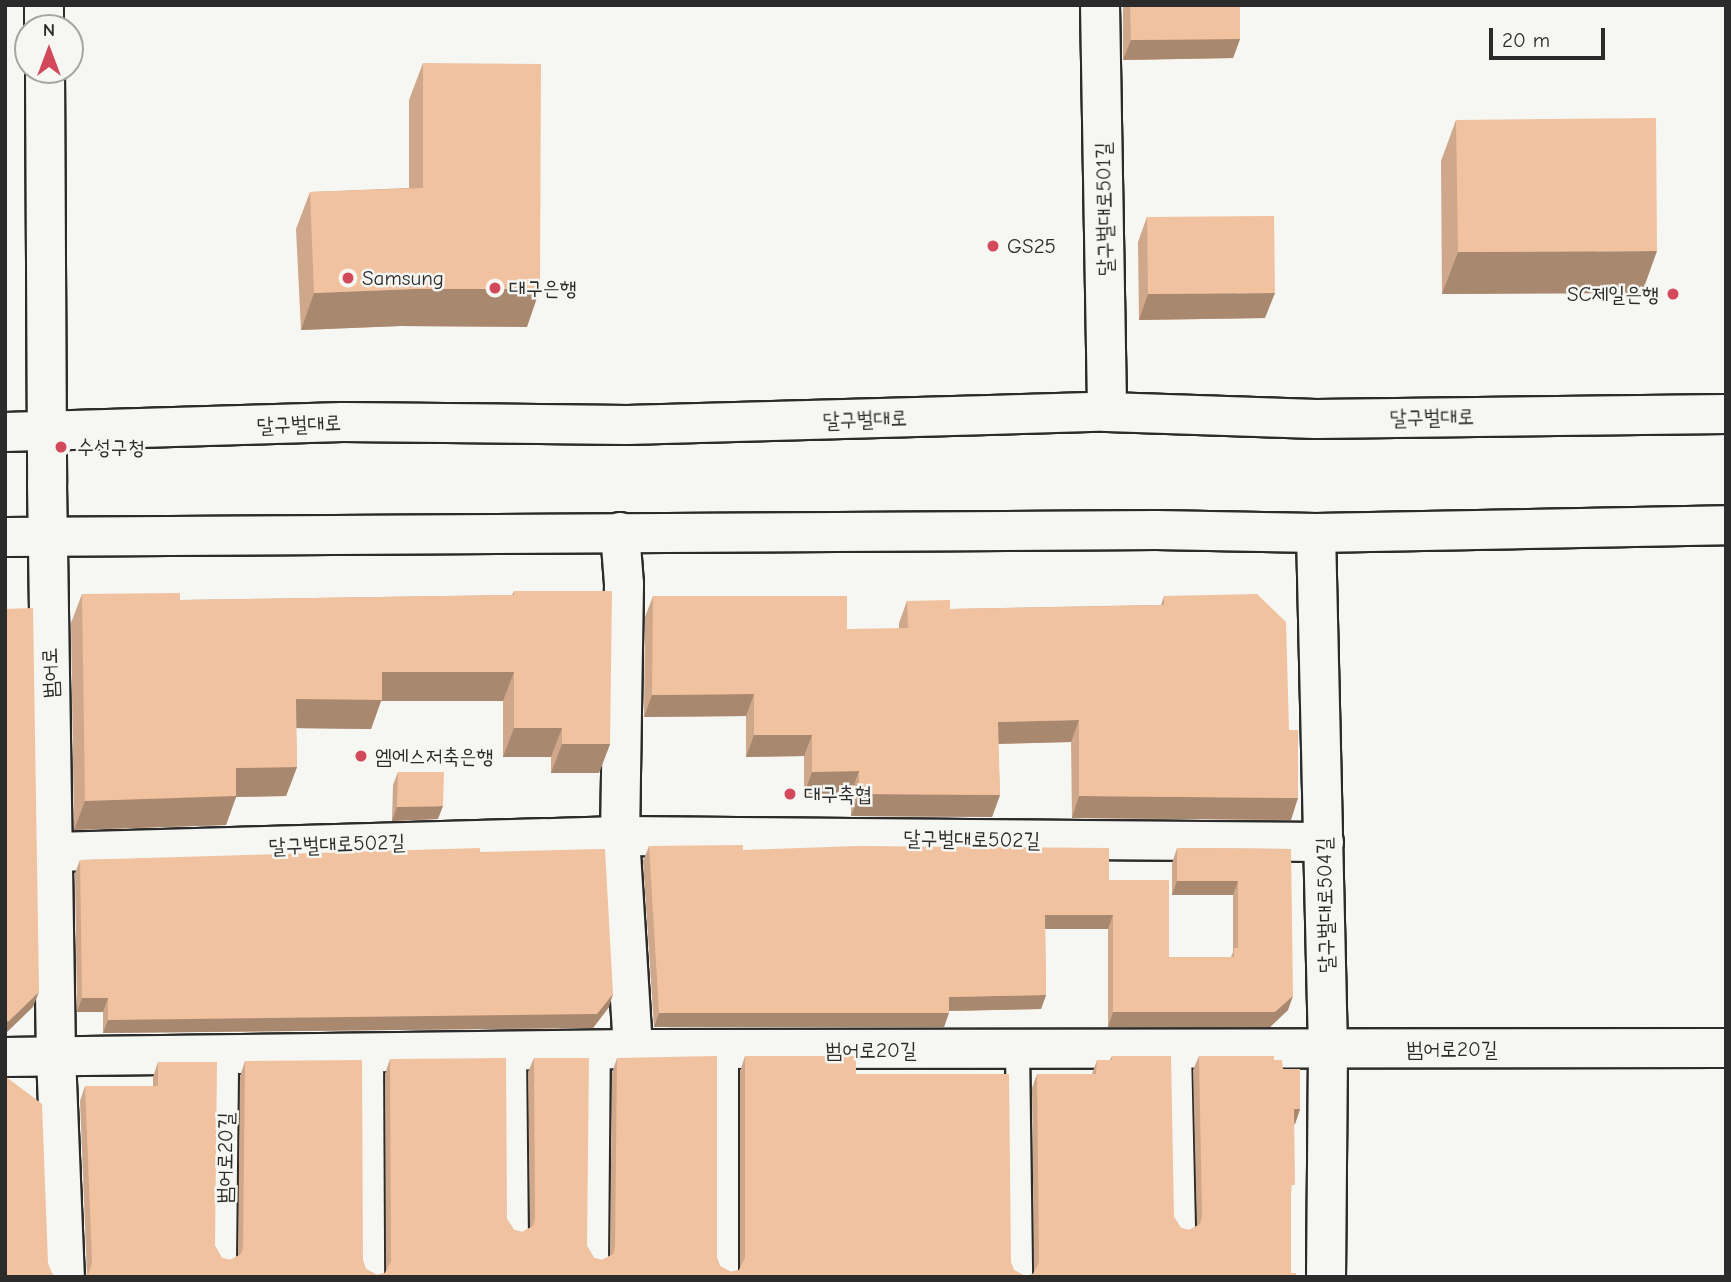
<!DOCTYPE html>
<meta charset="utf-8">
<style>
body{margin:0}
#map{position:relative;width:1731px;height:1282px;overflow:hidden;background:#f6f6f2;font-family:"Comic Neue","Poor Story",sans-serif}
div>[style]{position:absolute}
.roads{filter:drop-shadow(2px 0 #2b2b2b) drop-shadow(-2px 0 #2b2b2b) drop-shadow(0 2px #2b2b2b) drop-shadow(0 -2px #2b2b2b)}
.service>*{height:23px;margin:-11.5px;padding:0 11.5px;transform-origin:11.5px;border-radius:11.5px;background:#f6f6f2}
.minor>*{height:38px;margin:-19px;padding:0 19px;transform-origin:19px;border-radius:19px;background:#f6f6f2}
.tertiary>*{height:38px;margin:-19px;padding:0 19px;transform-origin:19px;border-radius:19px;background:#f6f6f2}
.secondary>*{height:38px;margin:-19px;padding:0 19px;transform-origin:19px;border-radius:19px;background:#f6f6f2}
.wall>*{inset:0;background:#cfa78a}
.shaded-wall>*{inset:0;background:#a98870}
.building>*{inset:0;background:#f1c2a0}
.dots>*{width:19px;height:19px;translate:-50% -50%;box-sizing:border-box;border:4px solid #f6f6f2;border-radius:50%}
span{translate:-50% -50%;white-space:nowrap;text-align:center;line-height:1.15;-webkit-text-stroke:5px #f6f6f2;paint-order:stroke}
.street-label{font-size:21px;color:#2b2b2b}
.poi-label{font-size:21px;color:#2b2b2b}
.left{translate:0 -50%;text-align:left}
.right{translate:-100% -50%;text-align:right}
.frame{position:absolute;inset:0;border:7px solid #2b2b2b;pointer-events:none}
.north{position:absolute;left:14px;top:14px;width:70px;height:70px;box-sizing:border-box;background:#f6f6f2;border:2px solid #a5a5a2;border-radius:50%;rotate:0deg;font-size:19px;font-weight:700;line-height:28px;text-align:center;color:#2b2b2b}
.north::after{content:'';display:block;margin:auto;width:24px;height:32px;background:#d1495b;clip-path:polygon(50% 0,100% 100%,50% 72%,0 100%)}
.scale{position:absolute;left:1489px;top:28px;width:116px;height:32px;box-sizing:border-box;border:4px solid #2b2b2b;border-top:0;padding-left:9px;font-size:21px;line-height:24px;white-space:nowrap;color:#2b2b2b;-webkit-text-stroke:5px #f6f6f2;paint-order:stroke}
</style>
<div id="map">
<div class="roads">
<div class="service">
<div style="left:726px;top:1050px;width:223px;rotate:90deg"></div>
<div style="left:1017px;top:1050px;width:227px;rotate:89.2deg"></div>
<div style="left:1179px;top:1050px;width:181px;rotate:88.7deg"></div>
<div style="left:514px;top:1051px;width:182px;rotate:89.4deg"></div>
<div style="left:371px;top:1052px;width:224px;rotate:89.7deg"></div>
<div style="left:224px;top:1261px;width:207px;rotate:-89.4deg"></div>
<div style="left:596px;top:1261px;width:211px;rotate:-89.5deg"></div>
</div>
<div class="minor">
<div style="left:1100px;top:5px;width:407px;rotate:89deg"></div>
<div style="left:47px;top:484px;width:572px;rotate:89.1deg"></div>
<div style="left:56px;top:1056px;width:221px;rotate:87.7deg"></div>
<div style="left:620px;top:532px;width:52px;rotate:85.6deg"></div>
<div style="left:624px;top:584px;width:252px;rotate:90.9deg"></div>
<div style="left:620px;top:836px;width:213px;rotate:86.5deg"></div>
<div style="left:55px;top:852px;width:565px;rotate:-1.62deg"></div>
<div style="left:620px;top:836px;width:704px;rotate:0.49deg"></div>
<div style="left:5px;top:1057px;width:628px;rotate:-0.73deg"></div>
<div style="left:633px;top:1049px;width:1093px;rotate:-0.05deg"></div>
</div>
<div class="tertiary">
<div style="left:1316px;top:533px;width:517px;rotate:88.67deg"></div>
<div style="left:1328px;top:1050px;width:227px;rotate:90.5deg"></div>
</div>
<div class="secondary">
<div style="left:44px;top:5px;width:23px;rotate:90deg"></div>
<div style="left:45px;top:70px;width:414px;rotate:89.7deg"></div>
<div style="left:5px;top:432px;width:338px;rotate:-1.7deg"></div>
<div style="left:343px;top:422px;width:284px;rotate:0.6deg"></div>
<div style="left:627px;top:425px;width:480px;rotate:-1.6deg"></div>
<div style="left:1107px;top:412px;width:209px;rotate:1.9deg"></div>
<div style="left:1316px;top:419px;width:410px;rotate:-0.7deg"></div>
<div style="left:5px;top:537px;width:1151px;rotate:-0.35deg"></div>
<div style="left:1156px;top:530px;width:160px;rotate:1.1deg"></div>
<div style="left:1316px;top:533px;width:410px;rotate:-1.1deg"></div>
</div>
</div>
<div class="wall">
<div style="clip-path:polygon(1123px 5px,1240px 5px,1240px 39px,1233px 58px,1123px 60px)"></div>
<div style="clip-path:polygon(423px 63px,527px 327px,400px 326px,301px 330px,296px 229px,310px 192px,409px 188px,409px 100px)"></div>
<div style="clip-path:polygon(1456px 120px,1642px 293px,1442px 294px,1441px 161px)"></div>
<div style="clip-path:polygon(1147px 217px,1265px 318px,1139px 320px,1138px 242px)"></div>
<div style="clip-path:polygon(514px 591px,610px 744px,599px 773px,551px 773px,551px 757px,503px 757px,503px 701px,381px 701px,371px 729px,296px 728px,297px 767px,286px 796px,236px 797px,226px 825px,74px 830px,71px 623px,82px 594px,180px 600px,512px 595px)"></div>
<div style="clip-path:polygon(653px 596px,847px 629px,899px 629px,899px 623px,907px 601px,950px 609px,1161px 605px,1164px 596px,1291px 820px,1072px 818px,1071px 742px,998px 744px,1000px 795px,992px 817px,851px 816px,851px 793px,804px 794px,804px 756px,746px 757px,746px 716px,644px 717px,645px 617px)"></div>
<div style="clip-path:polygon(398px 772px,438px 819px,392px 821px,393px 785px)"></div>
<div style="clip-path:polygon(649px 846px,743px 850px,1109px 880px,1169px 957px,1231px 957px,1233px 952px,1233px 895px,1172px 895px,1172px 863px,1177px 848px,1291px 849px,1288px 1010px,1270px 1027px,1108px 1027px,1108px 929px,1045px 929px,1046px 995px,1041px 1009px,949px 1011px,944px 1027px,654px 1027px,643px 861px)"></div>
<div style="clip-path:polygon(480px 852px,609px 1007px,593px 1028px,103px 1033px,103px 1012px,77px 1012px,75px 873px,80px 860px)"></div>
<div style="clip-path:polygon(745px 1056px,856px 1074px,1011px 1263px,1014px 1270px,1025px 1276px,1033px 1274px,1034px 1272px,1032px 1088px,1037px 1074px,1092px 1074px,1097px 1060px,1110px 1060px,1112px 1056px,1174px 1217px,1181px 1228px,1189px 1230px,1197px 1226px,1193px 1070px,1199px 1056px,1274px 1060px,1283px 1069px,1300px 1109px,1295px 1124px,1294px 1124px,1291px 1195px,1291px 1273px,1296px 1277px,87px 1276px,80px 1101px,85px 1086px,153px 1086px,153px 1077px,158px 1062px,215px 1246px,222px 1258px,230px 1260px,238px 1256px,240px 1076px,245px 1061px,363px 1261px,366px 1269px,377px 1275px,385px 1273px,386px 1271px,385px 1074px,390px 1059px,507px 1219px,514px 1230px,522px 1232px,530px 1228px,528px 1072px,534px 1058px,587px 1246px,594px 1258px,602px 1260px,610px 1256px,612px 1073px,617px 1058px,717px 1258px,720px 1266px,731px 1272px,739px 1270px,740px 1268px,740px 1071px)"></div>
</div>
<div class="shaded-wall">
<div style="clip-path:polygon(1240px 39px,1233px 58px,1123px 60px,1131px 40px)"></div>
<div style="clip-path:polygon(1657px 251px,1642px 293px,1442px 294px,1458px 252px)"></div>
<div style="clip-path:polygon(414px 289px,540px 289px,527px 327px,400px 326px,301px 330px,314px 293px)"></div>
<div style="clip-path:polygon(1275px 293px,1265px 318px,1139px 320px,1148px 294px)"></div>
<div style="clip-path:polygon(382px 672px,514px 672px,503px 701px,381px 701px,371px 729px,285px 728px,296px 699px)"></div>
<div style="clip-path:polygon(754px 694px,746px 716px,644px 717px,652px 695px)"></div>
<div style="clip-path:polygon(1079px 720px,1071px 742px,990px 744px,998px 722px)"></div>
<div style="clip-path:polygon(514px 728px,562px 728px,551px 757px,503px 757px)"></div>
<div style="clip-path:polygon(754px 735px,812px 735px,804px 756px,746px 757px)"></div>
<div style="clip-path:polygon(562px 744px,610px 744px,599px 773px,551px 773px)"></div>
<div style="clip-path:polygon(297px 767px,286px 796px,236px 797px,226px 825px,74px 830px,85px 801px,236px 768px)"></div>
<div style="clip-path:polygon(859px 771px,851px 793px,804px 794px,812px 772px)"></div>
<div style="clip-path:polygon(859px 794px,1000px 795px,992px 817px,851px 816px)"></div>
<div style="clip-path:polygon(1079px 796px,1298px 798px,1291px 820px,1072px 818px)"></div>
<div style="clip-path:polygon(443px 806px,438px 819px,392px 821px,397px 807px)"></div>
<div style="clip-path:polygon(1177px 881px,1238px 881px,1233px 895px,1172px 895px)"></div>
<div style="clip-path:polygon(1045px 915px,1113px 915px,1108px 929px,1039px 929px)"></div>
<div style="clip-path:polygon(39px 992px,33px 1007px,5px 1034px,5px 1022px)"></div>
<div style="clip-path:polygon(613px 994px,609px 1007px,593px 1028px,103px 1033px,108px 1020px)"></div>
<div style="clip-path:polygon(1046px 995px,1041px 1009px,944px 1011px,949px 997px)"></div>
<div style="clip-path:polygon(1293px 996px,1288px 1010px,1270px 1027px,1108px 1027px,1113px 1012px)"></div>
<div style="clip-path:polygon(82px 998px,108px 998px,103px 1012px,77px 1012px)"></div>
<div style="clip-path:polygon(659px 1013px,949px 1013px,944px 1027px,654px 1027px)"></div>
<div style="clip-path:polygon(1294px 1109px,1300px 1109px,1295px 1124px,1288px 1124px)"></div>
</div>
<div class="building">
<div style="clip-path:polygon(1130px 5px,1240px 5px,1240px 39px,1131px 40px)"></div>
<div style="clip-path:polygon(423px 63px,541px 64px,540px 289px,414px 289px,314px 293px,310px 192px,423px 188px)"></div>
<div style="clip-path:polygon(1656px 118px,1657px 251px,1458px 252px,1456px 120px)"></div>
<div style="clip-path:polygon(1274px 216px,1275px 293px,1148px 294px,1147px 217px)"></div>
<div style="clip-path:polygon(514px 591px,612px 591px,610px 744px,562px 744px,562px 728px,514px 728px,514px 672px,382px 672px,382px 700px,296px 699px,297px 767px,236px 768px,236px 796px,85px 801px,82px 594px,180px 593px,180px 600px,514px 595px)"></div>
<div style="clip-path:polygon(1257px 594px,1286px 622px,1289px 730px,1298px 730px,1298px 798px,1079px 796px,1079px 720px,998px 722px,1000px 795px,859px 794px,859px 771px,812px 772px,812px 735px,754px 735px,754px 694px,652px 695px,653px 596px,847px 596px,847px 629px,908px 628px,907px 601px,950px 600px,950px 609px,1164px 605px,1164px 596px)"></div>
<div style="clip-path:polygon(33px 608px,39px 992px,9px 1021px,5px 1022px,5px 609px)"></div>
<div style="clip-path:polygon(398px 772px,444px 772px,443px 806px,397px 807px)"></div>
<div style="clip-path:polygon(743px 845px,743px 850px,858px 846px,1109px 848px,1109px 880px,1169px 880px,1169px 957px,1234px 957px,1234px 948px,1238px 948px,1238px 881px,1177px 881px,1177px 848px,1291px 849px,1293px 996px,1275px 1012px,1113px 1012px,1113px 915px,1045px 915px,1046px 995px,949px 997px,949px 1013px,659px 1013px,649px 846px)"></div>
<div style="clip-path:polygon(480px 848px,480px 852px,605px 849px,613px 994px,597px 1014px,108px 1020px,108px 998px,82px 998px,80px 860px)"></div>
<div style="clip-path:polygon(717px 1056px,717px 1258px,720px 1266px,731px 1272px,739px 1270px,745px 1258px,745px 1056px,856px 1056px,856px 1074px,1009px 1074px,1011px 1263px,1014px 1270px,1025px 1276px,1033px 1274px,1039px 1262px,1037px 1074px,1096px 1074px,1097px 1060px,1112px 1060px,1112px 1056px,1171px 1056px,1174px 1217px,1181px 1228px,1189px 1230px,1200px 1224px,1202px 1216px,1199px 1056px,1274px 1056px,1274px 1060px,1282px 1060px,1283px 1069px,1300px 1069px,1300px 1109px,1294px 1109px,1295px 1185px,1291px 1185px,1291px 1273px,1296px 1273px,1296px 1277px,86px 1277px,89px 1273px,92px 1262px,85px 1086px,158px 1086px,158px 1062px,217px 1062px,215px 1246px,222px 1258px,230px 1260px,241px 1254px,243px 1247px,245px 1061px,362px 1060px,363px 1261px,366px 1269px,377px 1275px,385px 1273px,391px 1261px,390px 1059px,506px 1058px,507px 1219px,514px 1230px,522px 1232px,533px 1226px,535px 1218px,534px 1058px,589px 1058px,587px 1246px,594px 1258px,602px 1260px,613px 1254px,615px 1247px,617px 1058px)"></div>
<div style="clip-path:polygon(5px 1076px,42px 1104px,48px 1263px,52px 1273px,55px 1277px,5px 1277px)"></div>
</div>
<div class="dots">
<div style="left:993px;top:246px;background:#d1495b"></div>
<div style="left:348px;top:278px;background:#d1495b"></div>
<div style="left:495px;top:288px;background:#d1495b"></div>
<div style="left:1673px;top:294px;background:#d1495b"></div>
<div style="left:61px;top:447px;background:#d1495b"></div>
<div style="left:361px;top:756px;background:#d1495b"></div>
<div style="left:790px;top:794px;background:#d1495b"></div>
</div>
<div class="street-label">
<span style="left:1104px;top:209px;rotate:-91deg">달구벌대로501길</span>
<span style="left:1432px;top:417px;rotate:-1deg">달구벌대로</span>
<span style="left:865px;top:419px;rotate:-2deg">달구벌대로</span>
<span style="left:299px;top:424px;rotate:-2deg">달구벌대로</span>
<span style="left:50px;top:673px;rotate:-92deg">범어로</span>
<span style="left:972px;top:839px;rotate:1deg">달구벌대로502길</span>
<span style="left:337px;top:844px;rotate:-2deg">달구벌대로502길</span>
<span style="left:1325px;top:905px;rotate:-91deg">달구벌대로504길</span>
<span style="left:1452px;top:1049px">범어로20길</span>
<span style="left:871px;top:1050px">범어로20길</span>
<span style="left:225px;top:1158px;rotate:-89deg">범어로20길</span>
</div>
<div class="poi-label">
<span class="left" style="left:1007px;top:246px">GS25</span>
<span class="left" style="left:362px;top:278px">Samsung</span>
<span class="left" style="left:509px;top:288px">대구은행</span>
<span class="right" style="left:1659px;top:294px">SC제일은행</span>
<span class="left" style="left:77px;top:447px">수성구청</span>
<span class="left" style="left:375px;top:756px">엠에스저축은행</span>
<span class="left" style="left:804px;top:794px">대구축협</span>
</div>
<div class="frame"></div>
<div class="north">N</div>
<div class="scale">20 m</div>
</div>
